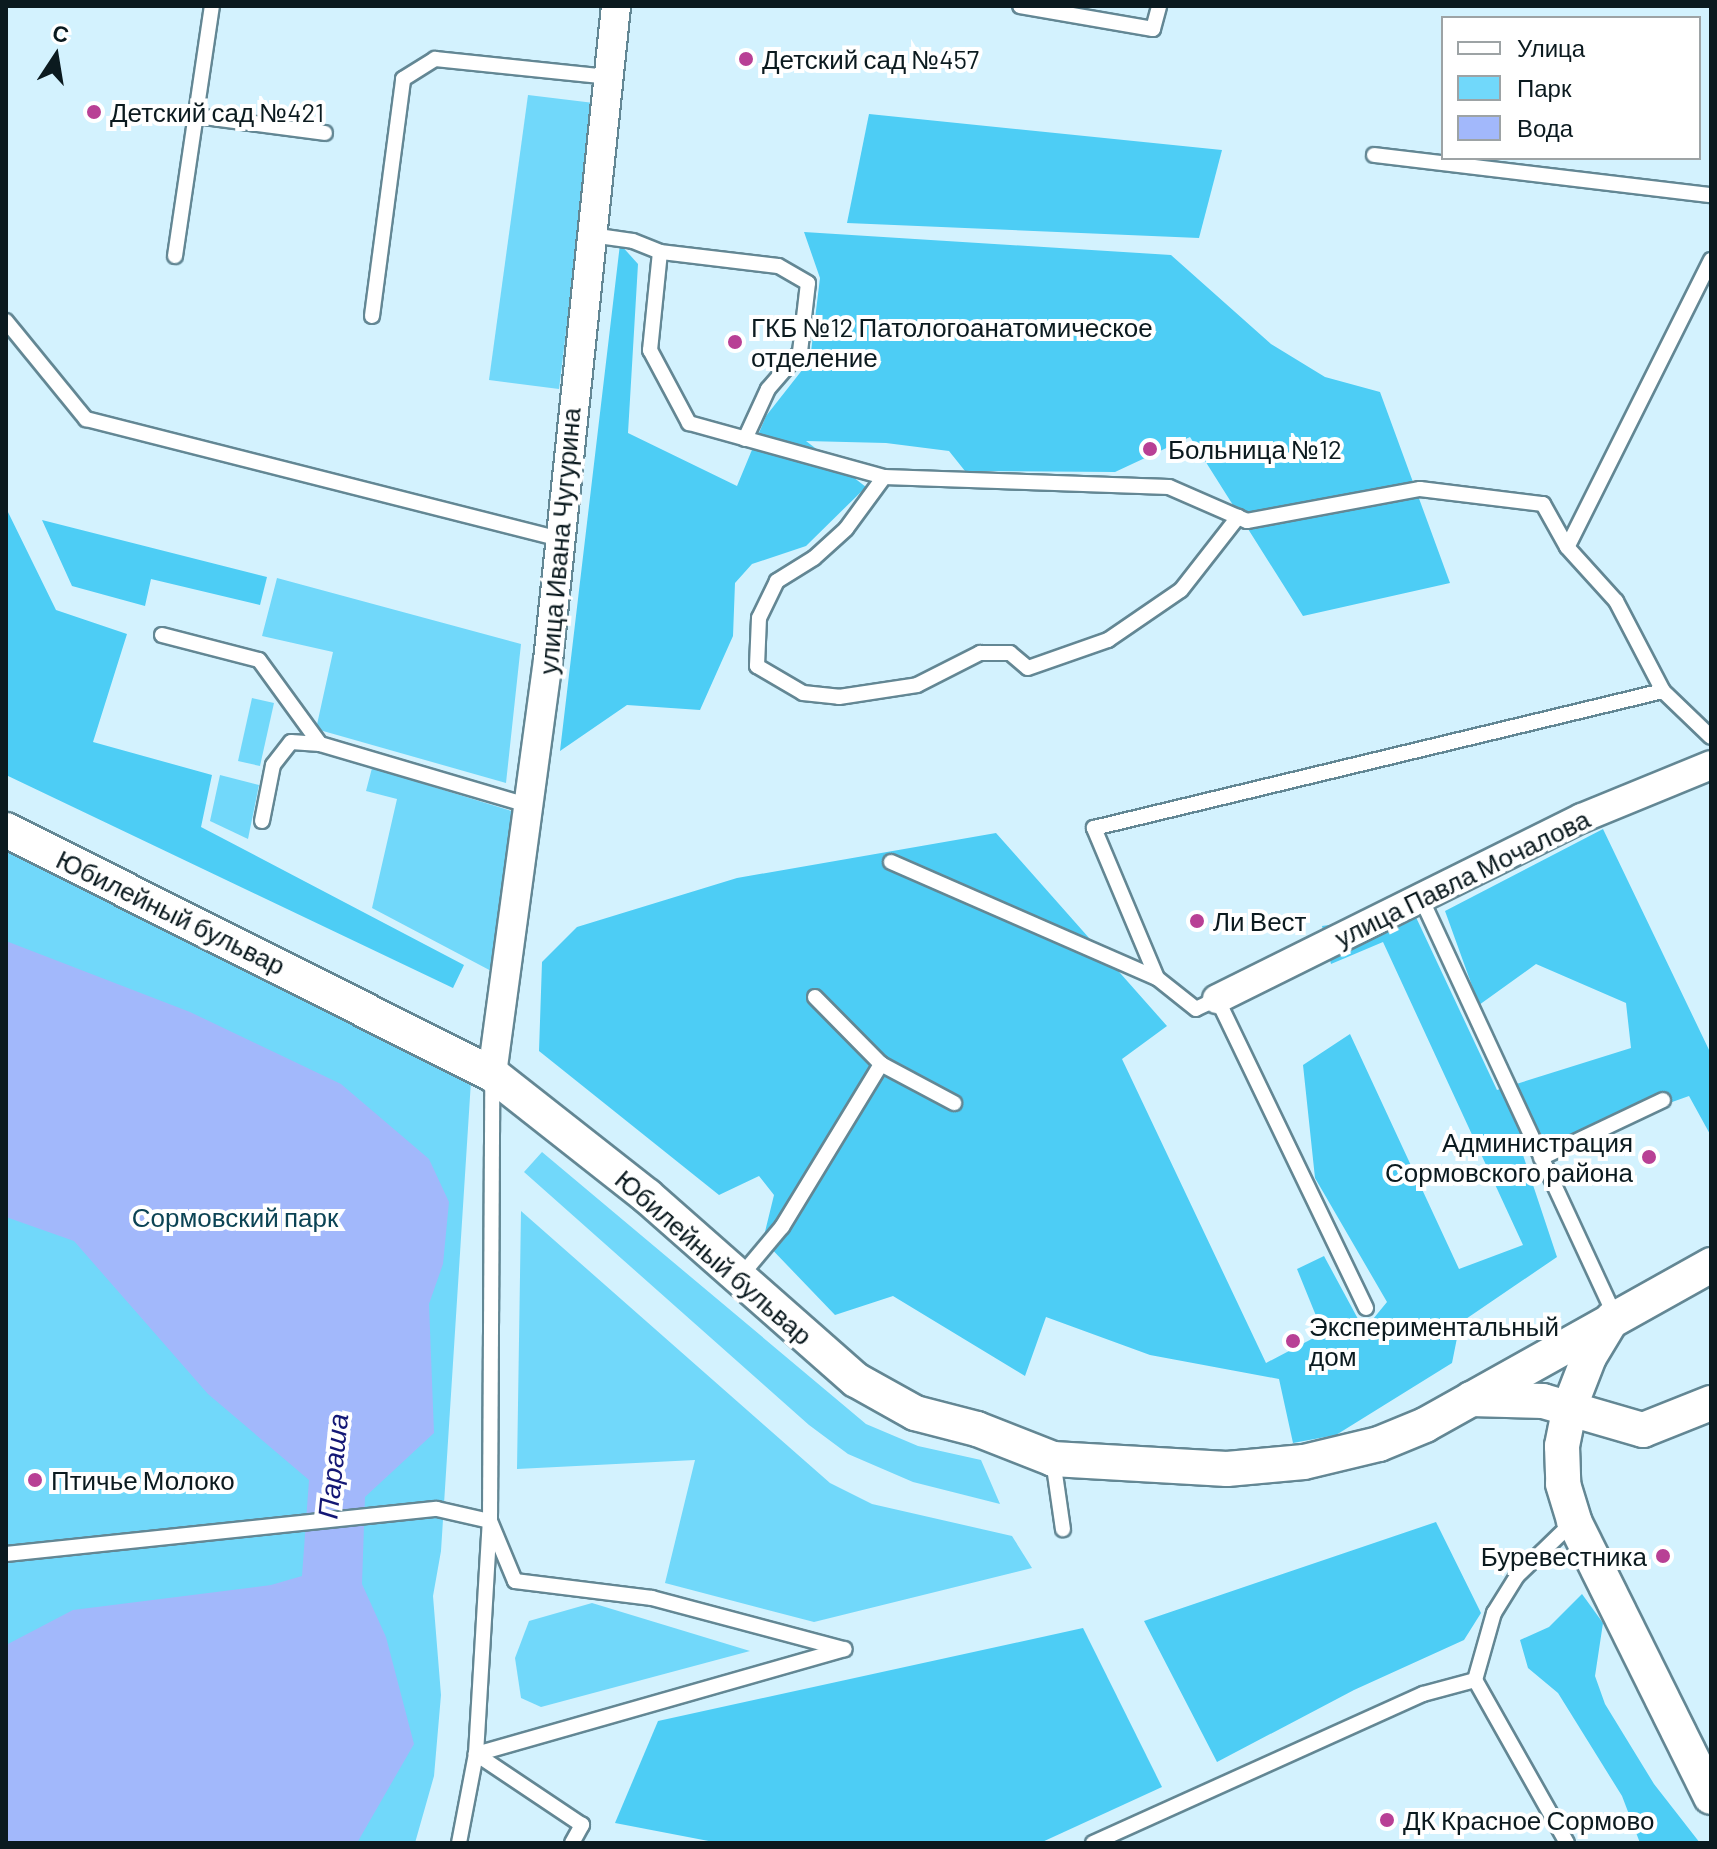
<!DOCTYPE html>
<meta charset="utf-8">
<style>
body{margin:0}
#map{position:relative;width:1717px;height:1849px;overflow:hidden;background:#d3f2fe;font-family:Barlow,sans-serif}
div>[style]{position:absolute}
.green>*{inset:0;background:#71d8fa}
.forest>*{inset:0;background:#4dcdf5}
.water>*{inset:0;background:#a2b8fb}
.roads{filter:drop-shadow(2px 0 #638794) drop-shadow(-2px 0 #638794) drop-shadow(0 2px #638794) drop-shadow(0 -2px #638794)}
.service>*{height:14px;margin:-7px;padding:0 7px;transform-origin:7px;border-radius:7px;background:#fff}
.minor>*{height:28px;margin:-14px;padding:0 14px;transform-origin:14px;border-radius:14px;background:#fff}
.tertiary>*{height:34px;margin:-17px;padding:0 17px;transform-origin:17px;border-radius:17px;background:#fff}
.dots>*{width:22px;height:22px;translate:-50% -50%;box-sizing:border-box;border:4px solid #fff;border-radius:50%}
span{translate:-50% -50%;white-space:nowrap;text-align:center;line-height:1.15;-webkit-text-stroke:8px #fff;paint-order:stroke}
.poi-label{font-size:26px;color:#0b1a1f}
.left{translate:0 -50%;text-align:left}
.right{translate:-100% -50%;text-align:right}
.street-label{font-size:26px;color:#0b1a1f}
.park-label{font-size:26px;color:#0c4455}
.water-label{font-size:28px;color:#131775;font-style:italic}
.frame{position:absolute;inset:0;border:8px solid #0b1a1f;pointer-events:none}
.legend{position:absolute;left:1441px;top:16px;width:260px;height:144px;box-sizing:border-box;background:#fff;border:2px solid #9da3a5;margin:0;padding:10px 14px;list-style:none;font-size:24px;color:#0b1a1f}
.legend li{display:flex;align-items:center;gap:16px;height:40px}
.legend b{width:40px;border:2px solid #9da3a5}
.north{position:absolute;left:16px;top:16px;width:80px;height:80px;-webkit-text-stroke:6px #fff;paint-order:stroke;rotate:12deg;font-size:22px;font-weight:700;line-height:32px;text-align:center;color:#0b1a1f}
.north::after{content:'';display:block;margin:auto;width:28px;height:36px;background:#0b1a1f;clip-path:polygon(50% 0,100% 100%,50% 72%,0 100%)}
</style>
<div id="map">
<div class="green">
<div style="clip-path:polygon(528px 95px,594px 103px,559px 389px,489px 380px)"></div>
<div style="clip-path:polygon(277px 578px,521px 644px,506px 783px,316px 729px,333px 652px,262px 636px)"></div>
<div style="clip-path:polygon(252px 698px,274px 703px,260px 766px,238px 761px)"></div>
<div style="clip-path:polygon(372px 768px,518px 813px,495px 973px,372px 908px,397px 799px,366px 791px)"></div>
<div style="clip-path:polygon(220px 775px,259px 785px,248px 839px,210px 821px)"></div>
<div style="clip-path:polygon(6px 847px,471px 1081px,441px 1551px,433px 1596px,441px 1695px,434px 1776px,415px 1843px,6px 1843px)"></div>
<div style="clip-path:polygon(542px 1152px,866px 1424px,918px 1446px,981px 1460px,1000px 1504px,913px 1482px,848px 1454px,809px 1425px,524px 1172px)"></div>
<div style="clip-path:polygon(521px 1211px,830px 1483px,872px 1504px,1012px 1536px,1032px 1568px,814px 1622px,665px 1583px,695px 1460px,517px 1469px)"></div>
<div style="clip-path:polygon(592px 1603px,750px 1651px,541px 1707px,521px 1698px,515px 1658px,529px 1621px)"></div>
</div>
<div class="forest">
<div style="clip-path:polygon(869px 114px,1222px 150px,1199px 238px,847px 223px)"></div>
<div style="clip-path:polygon(804px 232px,1171px 255px,1271px 344px,1325px 377px,1380px 392px,1450px 583px,1303px 616px,1190px 437px,1115px 472px,965px 471px,949px 451px,886px 443px,806px 441px,866px 487px,806px 546px,752px 564px,735px 583px,733px 636px,700px 710px,627px 705px,560px 751px,620px 244px,638px 264px,628px 433px,737px 486px,766px 416px,810px 360px,820px 278px)"></div>
<div style="clip-path:polygon(6px 508px,56px 610px,127px 634px,93px 742px,212px 775px,201px 827px,464px 965px,453px 988px,6px 775px)"></div>
<div style="clip-path:polygon(42px 520px,267px 577px,260px 605px,151px 579px,145px 606px,72px 586px)"></div>
<div style="clip-path:polygon(1603px 829px,1711px 1054px,1711px 1136px,1689px 1096px,1523px 1155px,1557px 1257px,1460px 1323px,1452px 1363px,1336px 1435px,1293px 1443px,1279px 1379px,1150px 1355px,1046px 1317px,1025px 1376px,893px 1296px,835px 1315px,763px 1240px,774px 1195px,759px 1176px,719px 1195px,539px 1051px,542px 962px,577px 927px,737px 878px,996px 833px,1167px 1026px,1122px 1059px,1266px 1363px,1323px 1333px,1297px 1269px,1324px 1256px,1364px 1330px,1387px 1302px,1315px 1178px,1303px 1065px,1350px 1034px,1459px 1269px,1523px 1245px,1383px 942px,1331px 964px,1322px 926px,1414px 913px,1497px 1090px,1631px 1048px,1626px 1003px,1536px 964px,1479px 1005px,1445px 911px)"></div>
<div style="clip-path:polygon(1436px 1522px,1481px 1613px,1464px 1640px,1354px 1690px,1217px 1762px,1144px 1621px)"></div>
<div style="clip-path:polygon(1582px 1594px,1603px 1623px,1595px 1676px,1605px 1704px,1654px 1784px,1700px 1843px,1640px 1843px,1622px 1796px,1558px 1693px,1528px 1668px,1520px 1640px,1549px 1627px)"></div>
<div style="clip-path:polygon(1083px 1628px,1162px 1787px,1040px 1843px,719px 1843px,615px 1823px,658px 1721px)"></div>
</div>
<div class="water">
<div style="clip-path:polygon(6px 941px,190px 1012px,341px 1084px,429px 1159px,449px 1202px,443px 1264px,429px 1304px,434px 1433px,365px 1497px,362px 1584px,386px 1637px,414px 1744px,357px 1843px,6px 1843px,6px 1645px,73px 1610px,271px 1585px,302px 1576px,309px 1480px,208px 1394px,74px 1241px,6px 1217px)"></div>
</div>
<div class="roads">
<div class="service">
<div style="left:1020px;top:6px;width:135px;rotate:9.8deg"></div>
<div style="left:1153px;top:29px;width:24px;rotate:-75deg"></div>
<div style="left:196px;top:116px;width:130px;rotate:7.5deg"></div>
<div style="left:1374px;top:155px;width:339px;rotate:6.8deg"></div>
<div style="left:591px;top:235px;width:42px;rotate:8.1deg"></div>
<div style="left:633px;top:241px;width:29px;rotate:22deg"></div>
<div style="left:175px;top:256px;width:253px;rotate:-81.6deg"></div>
<div style="left:1711px;top:260px;width:321px;rotate:116.6deg"></div>
<div style="left:1567px;top:547px;width:73px;rotate:47.8deg"></div>
<div style="left:1616px;top:601px;width:102px;rotate:62.4deg"></div>
<div style="left:1663px;top:691px;width:66px;rotate:43.8deg"></div>
<div style="left:372px;top:316px;width:239px;rotate:-82.5deg"></div>
<div style="left:403px;top:79px;width:38px;rotate:-32deg"></div>
<div style="left:435px;top:59px;width:174px;rotate:5.9deg"></div>
<div style="left:6px;top:321px;width:127px;rotate:50.8deg"></div>
<div style="left:86px;top:419px;width:487px;rotate:14.2deg"></div>
<div style="left:745px;top:439px;width:55px;rotate:-65.3deg"></div>
<div style="left:768px;top:389px;width:49px;rotate:-49.1deg"></div>
<div style="left:800px;top:352px;width:69px;rotate:-83.4deg"></div>
<div style="left:808px;top:283px;width:34px;rotate:-150deg"></div>
<div style="left:778px;top:266px;width:119px;rotate:-173.2deg"></div>
<div style="left:660px;top:252px;width:99px;rotate:95.8deg"></div>
<div style="left:650px;top:350px;width:83px;rotate:61.9deg"></div>
<div style="left:689px;top:423px;width:202px;rotate:15.5deg"></div>
<div style="left:884px;top:477px;width:285px;rotate:2deg"></div>
<div style="left:1169px;top:487px;width:85px;rotate:23.6deg"></div>
<div style="left:1247px;top:521px;width:176px;rotate:-10.5deg"></div>
<div style="left:1420px;top:489px;width:124px;rotate:7deg"></div>
<div style="left:1543px;top:504px;width:49px;rotate:60.8deg"></div>
<div style="left:884px;top:477px;width:64px;rotate:126.2deg"></div>
<div style="left:846px;top:529px;width:43px;rotate:137.8deg"></div>
<div style="left:814px;top:558px;width:44px;rotate:148.1deg"></div>
<div style="left:777px;top:581px;width:41px;rotate:115.9deg"></div>
<div style="left:759px;top:618px;width:48px;rotate:92.4deg"></div>
<div style="left:757px;top:666px;width:53px;rotate:30.4deg"></div>
<div style="left:803px;top:693px;width:36px;rotate:6deg"></div>
<div style="left:839px;top:697px;width:79px;rotate:-8.7deg"></div>
<div style="left:917px;top:685px;width:71px;rotate:-26.9deg"></div>
<div style="left:980px;top:653px;width:30px"></div>
<div style="left:1010px;top:653px;width:23px;rotate:40deg"></div>
<div style="left:1028px;top:668px;width:85px;rotate:-19.3deg"></div>
<div style="left:1108px;top:640px;width:88px;rotate:-34.4deg"></div>
<div style="left:1181px;top:590px;width:93px;rotate:-52deg"></div>
<div style="left:162px;top:635px;width:100px;rotate:14.5deg"></div>
<div style="left:259px;top:660px;width:104px;rotate:54deg"></div>
<div style="left:320px;top:744px;width:220px;rotate:16.4deg"></div>
<div style="left:262px;top:821px;width:57px;rotate:-78.9deg"></div>
<div style="left:273px;top:765px;width:29px;rotate:-52deg"></div>
<div style="left:291px;top:742px;width:29px;rotate:4deg"></div>
<div style="left:891px;top:862px;width:290px;rotate:23.6deg"></div>
<div style="left:1421px;top:898px;width:460px;rotate:65.1deg"></div>
<div style="left:881px;top:1064px;width:83px;rotate:28.1deg"></div>
<div style="left:1541px;top:1158px;width:135px;rotate:-25.4deg"></div>
<div style="left:740px;top:1277px;width:65px;rotate:-50deg"></div>
<div style="left:782px;top:1227px;width:191px;rotate:-58.7deg"></div>
<div style="left:881px;top:1064px;width:94px;rotate:-134.6deg"></div>
<div style="left:1366px;top:1308px;width:343px;rotate:-115.7deg"></div>
<div style="left:1217px;top:999px;width:23px;rotate:155deg"></div>
<div style="left:1196px;top:1009px;width:50px;rotate:-141.5deg"></div>
<div style="left:1157px;top:978px;width:163px;rotate:-112.8deg"></div>
<div style="left:1094px;top:828px;width:585px;rotate:-13.54deg"></div>
<div style="left:1053px;top:1460px;width:70px;rotate:81.8deg"></div>
<div style="left:6px;top:1554px;width:433px;rotate:-6deg"></div>
<div style="left:437px;top:1509px;width:54px;rotate:12.8deg"></div>
<div style="left:490px;top:1521px;width:65px;rotate:67.4deg"></div>
<div style="left:515px;top:1581px;width:138px;rotate:7.1deg"></div>
<div style="left:652px;top:1598px;width:199px;rotate:14.9deg"></div>
<div style="left:459px;top:1843px;width:91px;rotate:-79.2deg"></div>
<div style="left:476px;top:1754px;width:233px;rotate:-86.6deg"></div>
<div style="left:490px;top:1521px;width:444px;rotate:-89.7deg"></div>
<div style="left:572px;top:1843px;width:21px;rotate:-61deg"></div>
<div style="left:582px;top:1825px;width:128px;rotate:-146.2deg"></div>
<div style="left:476px;top:1754px;width:383px;rotate:-15.9deg"></div>
<div style="left:1093px;top:1843px;width:362px;rotate:-24.3deg"></div>
<div style="left:1423px;top:1694px;width:54px;rotate:-15.1deg"></div>
<div style="left:1567px;top:1843px;width:187px;rotate:-119.4deg"></div>
<div style="left:1475px;top:1680px;width:70px;rotate:-74.2deg"></div>
<div style="left:1494px;top:1613px;width:44px;rotate:-58.1deg"></div>
<div style="left:1517px;top:1576px;width:79px;rotate:-44deg"></div>
</div>
<div class="minor">
<div style="left:1217px;top:999px;width:407px;rotate:-26.4deg"></div>
<div style="left:1582px;top:818px;width:139px;rotate:-22.3deg"></div>
<div style="left:492px;top:1074px;width:417px;rotate:-82.3deg"></div>
<div style="left:548px;top:661px;width:659px;rotate:-84.07deg"></div>
</div>
<div class="tertiary">
<div style="left:6px;top:830px;width:544px;rotate:26.66deg"></div>
<div style="left:492px;top:1074px;width:197px;rotate:38.2deg"></div>
<div style="left:647px;top:1196px;width:278px;rotate:41.4deg"></div>
<div style="left:856px;top:1380px;width:68px;rotate:29.2deg"></div>
<div style="left:915px;top:1413px;width:64px;rotate:14.5deg"></div>
<div style="left:977px;top:1429px;width:82px;rotate:21.5deg"></div>
<div style="left:1053px;top:1459px;width:174px;rotate:3.3deg"></div>
<div style="left:1227px;top:1469px;width:77px;rotate:-5.2deg"></div>
<div style="left:1304px;top:1462px;width:77px;rotate:-13.5deg"></div>
<div style="left:1379px;top:1444px;width:50px;rotate:-22.4deg"></div>
<div style="left:1425px;top:1425px;width:328px;rotate:-29.2deg"></div>
<div style="left:1612px;top:1319px;width:44px;rotate:121.2deg"></div>
<div style="left:1589px;top:1357px;width:53px;rotate:111.2deg"></div>
<div style="left:1570px;top:1406px;width:41px;rotate:101.3deg"></div>
<div style="left:1562px;top:1446px;width:38px;rotate:88deg"></div>
<div style="left:1563px;top:1484px;width:39px;rotate:73deg"></div>
<div style="left:1574px;top:1521px;width:308px;rotate:63.6deg"></div>
<div style="left:1471px;top:1399px;width:72px;rotate:1.6deg"></div>
<div style="left:1543px;top:1401px;width:104px;rotate:16.2deg"></div>
<div style="left:1643px;top:1430px;width:73px;rotate:-21.7deg"></div>
</div>
</div>
<div class="dots">
<div style="left:746px;top:59px;background:#b84095"></div>
<div style="left:94px;top:112px;background:#b84095"></div>
<div style="left:735px;top:342px;background:#b84095"></div>
<div style="left:1150px;top:449px;background:#b84095"></div>
<div style="left:1197px;top:921px;background:#b84095"></div>
<div style="left:1649px;top:1157px;background:#b84095"></div>
<div style="left:1293px;top:1341px;background:#b84095"></div>
<div style="left:35px;top:1480px;background:#b84095"></div>
<div style="left:1663px;top:1556px;background:#b84095"></div>
<div style="left:1387px;top:1820px;background:#b84095"></div>
</div>
<div class="poi-label">
<span class="left" style="left:762px;top:59px">Детский сад №457</span>
<span class="left" style="left:110px;top:112px">Детский сад №421</span>
<span class="left" style="left:751px;top:342px">ГКБ №12 Патологоанатомическое<br>отделение</span>
<span class="left" style="left:1168px;top:449px">Больница №12</span>
<span class="left" style="left:1213px;top:921px">Ли Вест</span>
<span class="right" style="left:1633px;top:1157px">Администрация<br>Сормовского района</span>
<span class="left" style="left:1309px;top:1341px">Экспериментальный<br>дом</span>
<span class="left" style="left:51px;top:1480px">Птичье Молоко</span>
<span class="right" style="left:1647px;top:1556px">Буревестника</span>
<span class="left" style="left:1403px;top:1820px">ДК Красное Сормово</span>
</div>
<div class="street-label">
<span style="left:559px;top:541px;rotate:-85deg">улица Ивана Чугурина</span>
<span style="left:1462px;top:878px;rotate:-26deg">улица Павла Мочалова</span>
<span style="left:171px;top:912px;rotate:26deg">Юбилейный бульвар</span>
<span style="left:714px;top:1257px;rotate:41deg">Юбилейный бульвар</span>
</div>
<div class="park-label">
<span style="left:235px;top:1217px">Сормовский парк</span>
</div>
<div class="water-label">
<span style="left:332px;top:1466px;rotate:-84deg">Параша</span>
</div>
<div class="frame"></div>
<ul class="legend">
<li><b style="height:10px;background:#fff"></b>Улица</li>
<li><b style="height:22px;background:#71d8fa"></b>Парк</li>
<li><b style="height:22px;background:#a2b8fb"></b>Вода</li>
</ul>
<div class="north">С</div>
</div>
